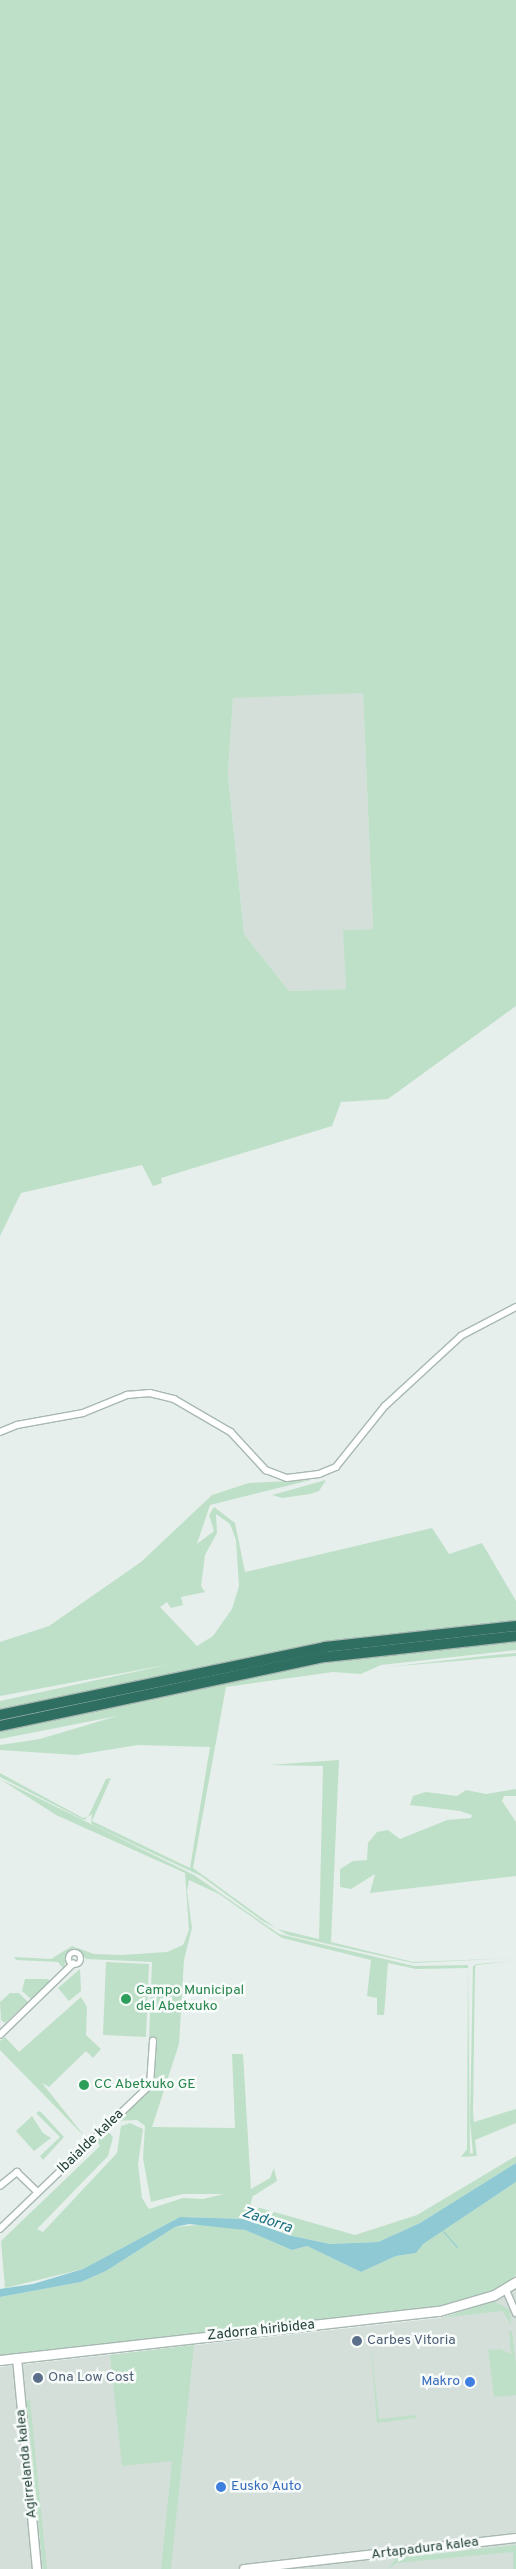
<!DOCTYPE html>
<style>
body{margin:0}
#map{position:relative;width:516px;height:2569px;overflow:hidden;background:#e6efeb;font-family:Overpass,sans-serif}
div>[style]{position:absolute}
.built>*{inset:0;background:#d4dfda}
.green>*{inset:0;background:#bfe0c8}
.water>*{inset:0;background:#8ec9d4}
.stream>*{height:1px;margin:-0.5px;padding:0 0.5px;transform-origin:0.5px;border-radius:0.5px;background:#8ec9d4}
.roads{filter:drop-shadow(1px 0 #a8b8b2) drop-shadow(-1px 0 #a8b8b2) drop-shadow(0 1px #a8b8b2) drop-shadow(0 -1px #a8b8b2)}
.minor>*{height:5.5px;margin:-2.75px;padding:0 2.75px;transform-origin:2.75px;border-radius:2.75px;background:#fff}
.minor>.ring{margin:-2.75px;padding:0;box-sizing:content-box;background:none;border:5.5px solid #fff;border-radius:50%}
.tertiary>*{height:8px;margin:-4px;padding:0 4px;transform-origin:4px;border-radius:4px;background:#fff}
.secondary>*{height:9px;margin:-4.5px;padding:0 4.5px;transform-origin:4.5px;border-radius:4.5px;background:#fff}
.motorway>*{height:10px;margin:-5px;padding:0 5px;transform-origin:5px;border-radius:5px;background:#2f6f62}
.dots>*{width:14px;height:14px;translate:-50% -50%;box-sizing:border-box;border:2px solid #f7fbf9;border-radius:50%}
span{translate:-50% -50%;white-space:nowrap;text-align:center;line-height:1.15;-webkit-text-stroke:5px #f7fbf9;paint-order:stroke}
.leisure-label{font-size:14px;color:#27864d}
.left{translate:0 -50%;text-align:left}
.street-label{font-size:14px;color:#24423a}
.service-label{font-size:14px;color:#4e5e75}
.shop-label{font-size:14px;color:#366cbe}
.right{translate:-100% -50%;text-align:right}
.water-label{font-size:15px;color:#1c6f80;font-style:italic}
</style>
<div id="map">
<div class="built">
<div style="clip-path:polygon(363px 692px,373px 929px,344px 930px,346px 989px,289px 991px,244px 934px,228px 774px,233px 697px)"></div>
<div style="clip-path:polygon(516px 2288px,516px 2569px,0 2569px,0 2367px,440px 2318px,482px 2306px)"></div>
</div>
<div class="green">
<div style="clip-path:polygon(evenodd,0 0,516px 0,516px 1006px,388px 1099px,341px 1102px,332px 1126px,161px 1178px,162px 1183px,153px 1186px,142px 1165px,21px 1193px,0 1236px,0 0,363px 693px,373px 929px,343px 930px,346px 989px,289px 991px,244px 934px,228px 774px,233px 698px,363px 693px)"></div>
<div style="clip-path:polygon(evenodd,311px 1480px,210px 1505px,197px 1544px,214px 1531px,209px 1515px,214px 1507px,235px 1523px,245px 1572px,432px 1528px,449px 1554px,482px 1543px,516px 1601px,516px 1621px,347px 1639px,0 1710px,0 1701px,171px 1664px,0 1696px,0 1642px,49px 1626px,141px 1562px,212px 1495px,249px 1483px,311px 1480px,216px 1514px,230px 1524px,236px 1540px,239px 1586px,232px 1609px,213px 1636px,197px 1646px,160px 1607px,167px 1602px,171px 1608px,183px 1605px,181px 1597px,205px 1592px,201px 1586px,205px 1555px,217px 1533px,216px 1514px)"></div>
<div style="clip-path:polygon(326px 1480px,319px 1491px,310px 1494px,282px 1498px,272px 1495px)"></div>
<div style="clip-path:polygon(516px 1640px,516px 1650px,381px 1665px,361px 1674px,333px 1672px,226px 1687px,193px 1868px,277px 1929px,319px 1939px,323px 1766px,269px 1765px,339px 1760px,331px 1942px,413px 1962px,516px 1958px,413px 1963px,288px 1935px,261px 1920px,201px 1876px,93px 1825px,91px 1823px,92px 1814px,84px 1820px,0 1777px,0 1773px,83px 1818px,88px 1817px,106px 1779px,111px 1778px,92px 1821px,190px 1868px,210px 1747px,138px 1745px,76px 1755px,0 1750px,0 1745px,40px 1739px,117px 1716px,0 1739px,0 1729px,340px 1659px)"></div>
<div style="clip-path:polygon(516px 1653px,516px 1656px,387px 1667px,484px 1656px)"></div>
<div style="clip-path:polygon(0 1779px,194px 1875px,279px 1934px,414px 1966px,468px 1965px,470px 2154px,473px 2153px,470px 2122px,473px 1966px,477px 1964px,516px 1961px,476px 1965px,475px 1969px,473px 2113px,474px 2122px,516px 2109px,516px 2123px,475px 2140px,477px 2156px,461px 2157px,467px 2149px,468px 1968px,416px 1969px,388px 1963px,384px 2015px,377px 2015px,377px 1998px,367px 1996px,371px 1960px,282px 1938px,219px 1894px,189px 1880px,187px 1891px,192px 1928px,184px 1960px,179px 2044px,152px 2127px,235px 2128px,232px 2054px,243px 2054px,251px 2189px,270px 2178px,274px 2168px,277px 2181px,253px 2196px,250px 2205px,355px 2235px,417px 2215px,516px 2156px,516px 2163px,420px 2223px,378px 2242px,330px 2244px,288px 2235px,246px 2219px,180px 2217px,83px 2269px,5px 2288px,1px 2241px,100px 2146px,96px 2140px,107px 2130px,113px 2137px,108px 2156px,37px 2229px,43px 2232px,117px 2153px,121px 2126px,130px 2123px,143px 2129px,138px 2164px,142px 2198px,149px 2209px,183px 2198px,203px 2199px,224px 2194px,183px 2194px,151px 2202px,143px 2158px,145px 2126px,137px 2120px,116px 2121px,153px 2083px,156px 2040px,149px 2039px,152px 1962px,86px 1959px,75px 1949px,66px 1955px,64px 1969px,58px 1962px,16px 1960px,14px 1957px,51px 1959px,72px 1946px,94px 1954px,122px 1955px,167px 1952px,183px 1945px,189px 1930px,185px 1873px,56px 1815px)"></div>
<div style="clip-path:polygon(516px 1789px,516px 1796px,504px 1796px,502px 1801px,516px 1822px,516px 1876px,370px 1893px,375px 1874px,351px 1889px,340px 1887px,340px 1869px,353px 1861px,367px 1860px,368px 1843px,377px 1832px,388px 1830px,400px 1839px,447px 1820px,471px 1818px,472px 1815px,460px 1811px,410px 1805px,413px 1796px,426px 1792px,457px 1796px,466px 1790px,486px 1794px)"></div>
<div style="clip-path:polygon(106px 1962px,149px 1964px,146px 2037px,103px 2035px)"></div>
<div style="clip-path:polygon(80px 1969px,81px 1991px,69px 2001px,58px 1988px)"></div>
<div style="clip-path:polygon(25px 1979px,48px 1979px,51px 1982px,31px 1999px,22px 1991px)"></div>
<div style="clip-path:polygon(10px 1993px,19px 1993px,28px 2002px,5px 2023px,1px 2020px,0 2002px)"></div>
<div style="clip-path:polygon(81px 1997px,87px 2007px,86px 2035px,101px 2049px,93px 2058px,86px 2051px,49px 2087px,42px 2083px,86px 2138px,0 2050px,0 2041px,5px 2037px,19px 2052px)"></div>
<div style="clip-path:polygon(40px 2111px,64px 2137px,43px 2160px,40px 2156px,60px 2137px,36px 2113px)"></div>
<div style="clip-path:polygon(32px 2116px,43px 2133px,51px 2138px,34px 2151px,16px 2131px)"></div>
<div style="clip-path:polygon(516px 2182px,516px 2275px,499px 2289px,438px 2307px,0 2356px,0 2297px,81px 2282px,106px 2271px,175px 2227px,207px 2224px,245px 2230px,292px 2250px,307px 2246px,361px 2272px,396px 2256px,416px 2253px,422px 2244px)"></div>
<div style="clip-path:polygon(494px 2301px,510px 2310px,511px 2325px,502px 2311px,441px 2318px)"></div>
<div style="clip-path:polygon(509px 2331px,512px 2331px,516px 2364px,516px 2395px,494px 2397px,488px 2350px,500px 2349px,511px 2354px)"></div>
<div style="clip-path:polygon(370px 2336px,379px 2419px,416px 2415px,416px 2418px,377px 2423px)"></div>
<div style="clip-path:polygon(194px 2345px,171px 2569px,161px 2569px,172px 2461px,122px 2466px,110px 2355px)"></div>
<div style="clip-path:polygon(30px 2399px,38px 2481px,47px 2569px,43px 2569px,26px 2401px)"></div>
<div style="clip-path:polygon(516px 2545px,516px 2569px,513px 2569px,513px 2552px,397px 2563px,388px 2569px,396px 2558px)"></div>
</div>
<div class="water">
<div style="clip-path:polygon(516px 2163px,516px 2182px,423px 2244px,416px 2253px,396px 2256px,361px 2272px,307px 2246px,292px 2250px,245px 2230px,189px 2224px,175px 2227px,106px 2271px,81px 2282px,0 2297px,0 2289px,33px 2284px,83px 2269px,180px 2217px,246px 2219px,288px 2235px,330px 2244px,378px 2242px,420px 2223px)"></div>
</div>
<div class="stream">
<div style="left:443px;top:2231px;width:21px;rotate:49deg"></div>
</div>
<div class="roads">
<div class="minor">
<div style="left:0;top:1432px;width:18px;rotate:-22deg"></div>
<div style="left:17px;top:1425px;width:67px;rotate:-10.3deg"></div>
<div style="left:83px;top:1413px;width:48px;rotate:-22.2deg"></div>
<div style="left:127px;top:1395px;width:23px;rotate:-5deg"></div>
<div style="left:150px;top:1393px;width:25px;rotate:14deg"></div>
<div style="left:174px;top:1399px;width:66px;rotate:30.1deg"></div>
<div style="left:231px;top:1432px;width:52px;rotate:47.4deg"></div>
<div style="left:266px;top:1470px;width:22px;rotate:21deg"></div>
<div style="left:287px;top:1478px;width:32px;rotate:-7deg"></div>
<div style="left:319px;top:1474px;width:18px;rotate:-22deg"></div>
<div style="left:336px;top:1467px;width:78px;rotate:-51.2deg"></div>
<div style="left:385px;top:1406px;width:103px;rotate:-42.6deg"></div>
<div style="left:461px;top:1336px;width:62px;rotate:-27.8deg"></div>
<div class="ring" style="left:69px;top:1953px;width:6.5px;height:6.5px"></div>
<div style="left:0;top:2035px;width:102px;rotate:-44.2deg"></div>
<div style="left:0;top:2186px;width:22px;rotate:-39deg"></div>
<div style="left:17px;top:2172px;width:29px;rotate:44deg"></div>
<div style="left:0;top:2229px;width:208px;rotate:-43.8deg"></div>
<div style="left:150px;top:2085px;width:44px;rotate:-86.1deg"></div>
<div style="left:506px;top:2289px;width:26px;rotate:67deg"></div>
</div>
<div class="tertiary">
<div style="left:17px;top:2358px;width:212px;rotate:84.6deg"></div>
<div style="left:244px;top:2569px;width:274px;rotate:-6.5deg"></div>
</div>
<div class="secondary">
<div style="left:0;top:2360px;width:442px;rotate:-6.4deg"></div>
<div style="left:439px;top:2311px;width:57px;rotate:-16.2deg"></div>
<div style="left:494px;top:2295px;width:26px;rotate:-31deg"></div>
</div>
<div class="motorway">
<div style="left:0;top:1715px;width:332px;rotate:-11.8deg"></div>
<div style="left:325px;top:1647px;width:192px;rotate:-6.3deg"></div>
<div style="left:0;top:1726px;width:333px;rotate:-12deg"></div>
<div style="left:326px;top:1657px;width:191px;rotate:-6.3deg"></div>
</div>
</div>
<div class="dots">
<div style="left:126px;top:1999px;background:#2e9e5b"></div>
<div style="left:84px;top:2085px;background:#2e9e5b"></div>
<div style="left:357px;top:2341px;background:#5c6f8a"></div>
<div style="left:38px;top:2378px;background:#5c6f8a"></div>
<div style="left:470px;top:2382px;background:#3f7fe0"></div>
<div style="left:221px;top:2487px;background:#3f7fe0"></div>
</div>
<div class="leisure-label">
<span class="left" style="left:136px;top:1999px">Campo Municipal<br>del Abetxuko</span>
<span class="left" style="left:94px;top:2085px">CC Abetxuko GE</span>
</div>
<div class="street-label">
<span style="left:91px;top:2142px;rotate:-44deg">Ibaialde kalea</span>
<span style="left:261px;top:2331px;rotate:-6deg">Zadorra hiribidea</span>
<span style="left:27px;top:2464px;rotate:-96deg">Agirrelanda kalea</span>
<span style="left:425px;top:2549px;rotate:-7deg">Artapadura kalea</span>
</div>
<div class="service-label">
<span class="left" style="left:367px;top:2341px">Carbes Vitoria</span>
<span class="left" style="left:48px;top:2378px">Ona Low Cost</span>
</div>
<div class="shop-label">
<span class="right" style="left:460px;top:2382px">Makro</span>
<span class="left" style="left:231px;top:2487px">Eusko Auto</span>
</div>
<div class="water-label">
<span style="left:267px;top:2221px;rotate:19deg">Zadorra</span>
</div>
</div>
